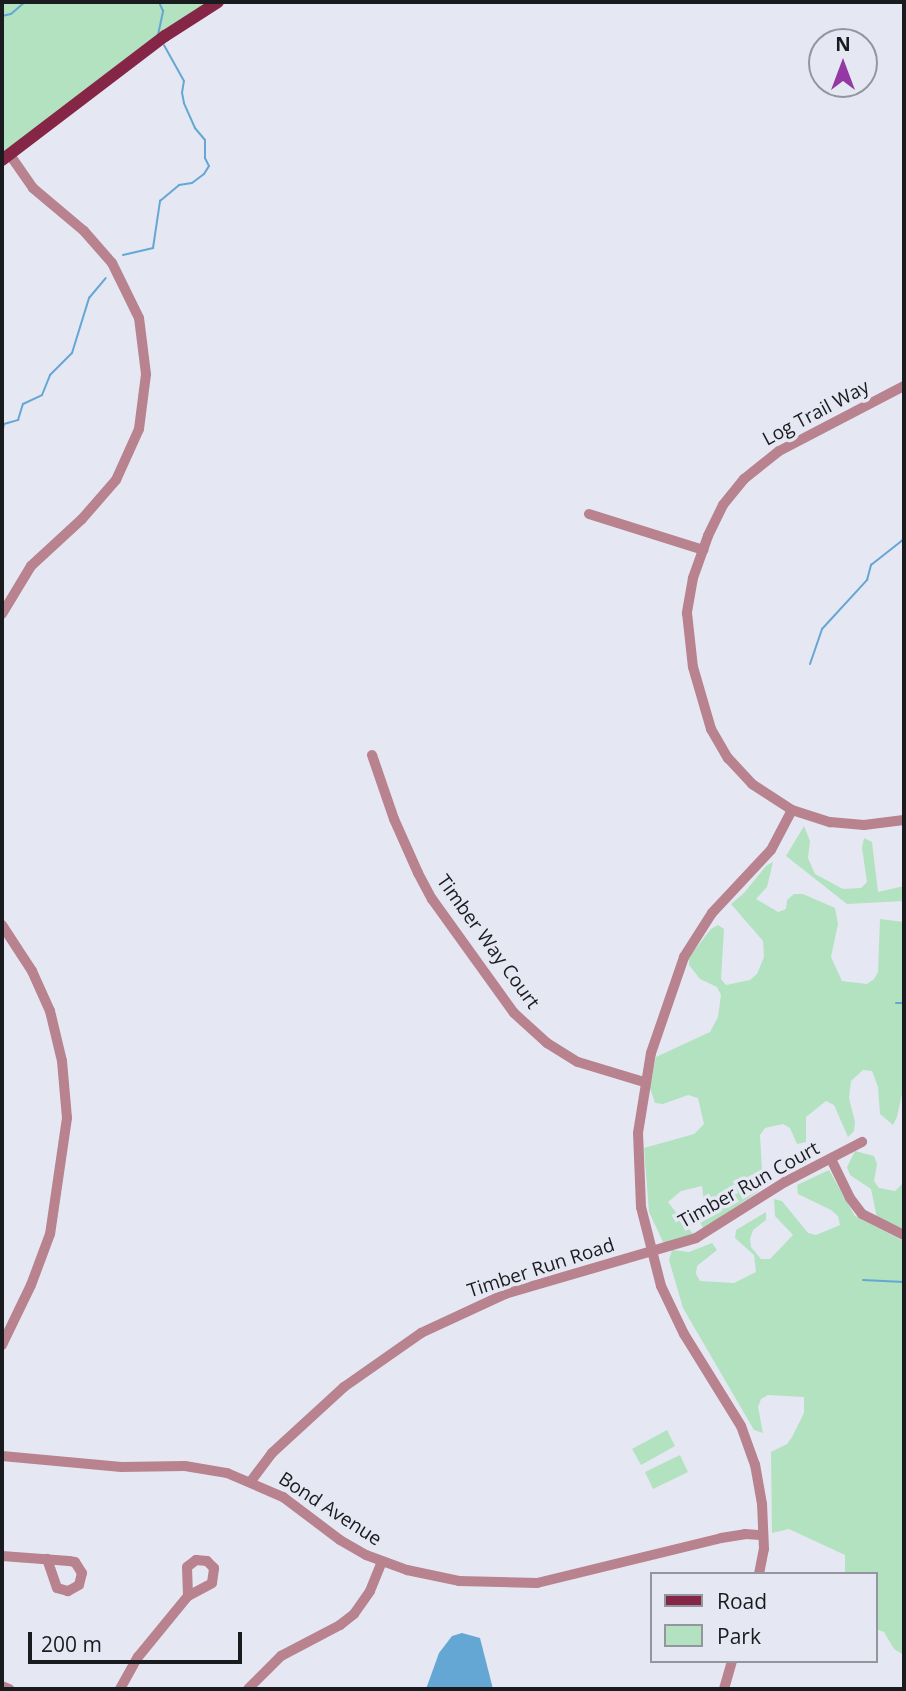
<!DOCTYPE html>
<style>
body{margin:0}
#map{position:relative;width:906px;height:1691px;overflow:hidden;background:#e5e8f3;font-family:"Open Sans",sans-serif}
div>[style]{position:absolute}
.green>*{inset:0;background:#b2e2bf}
.water>*{inset:0;background:#65a7d4}
.stream>*{height:2px;margin:-1px;padding:0 1px;transform-origin:1px;border-radius:1px;background:#65a7d4}
.minor>*{height:10px;margin:-5px;padding:0 5px;transform-origin:5px;border-radius:5px;background:#b8828f}
.major>*{height:12px;margin:-6px;padding:0 6px;transform-origin:6px;border-radius:6px;background:#852647}
span{translate:-50% -50%;white-space:nowrap;text-align:center;line-height:1.15;-webkit-text-stroke:7px #e5e8f3;paint-order:stroke}
.street-label{font-size:19px;color:#1a1b1f}
.frame{position:absolute;inset:0;border:4px solid #1a1b1f;pointer-events:none}
.legend{position:absolute;left:650px;top:1572px;width:228px;height:91px;box-sizing:border-box;background:#e5e8f3;border:2px solid #94969e;margin:0;padding:9px 12px;list-style:none;font-size:21px;color:#1a1b1f}
.legend li{display:flex;align-items:center;gap:14px;height:35px}
.legend b{width:35px;border:2px solid #94969e}
.north{position:absolute;left:808px;top:28px;width:70px;height:70px;box-sizing:border-box;background:#e5e8f3;border:2px solid #94969e;border-radius:50%;rotate:0deg;font-size:19px;font-weight:700;line-height:28px;text-align:center;color:#1a1b1f}
.north::after{content:'';display:block;margin:auto;width:24px;height:32px;background:#9439a4;clip-path:polygon(50% 0,100% 100%,50% 72%,0 100%)}
.scale{position:absolute;left:28px;top:1632px;width:214px;height:32px;box-sizing:border-box;border:4px solid #1a1b1f;border-top:0;padding-left:9px;font-size:21px;line-height:24px;white-space:nowrap;color:#1a1b1f;-webkit-text-stroke:5px #e5e8f3;paint-order:stroke}
</style>
<div id="map">
<div class="green">
<div style="clip-path:polygon(2px 2px,212px 2px,2px 155px)"></div>
<div style="clip-path:polygon(804px 826px,810px 841px,808px 858px,815px 874px,843px 889px,861px 888px,867px 882px,862px 848px,864px 838px,872px 842px,878px 892px,904px 886px,904px 901px,847px 904px,786px 856px)"></div>
<div style="clip-path:polygon(773px 862px,767px 887px,756px 899px,778px 912px,786px 909px,787px 900px,794px 894px,803px 894px,835px 908px,838px 924px,831px 957px,842px 981px,867px 984px,874px 979px,878px 972px,880px 919px,904px 922px,904px 1085px,897px 1117px,893px 1125px,880px 1114px,878px 1087px,872px 1071px,863px 1070px,851px 1081px,849px 1098px,855px 1122px,854px 1131px,848px 1137px,834px 1105px,826px 1101px,806px 1117px,806px 1142px,797px 1144px,790px 1128px,783px 1124px,765px 1128px,760px 1135px,763px 1188px,704px 1229px,696px 1216px,704px 1205px,702px 1186px,681px 1191px,668px 1202px,693px 1234px,664px 1244px,649px 1212px,644px 1148px,694px 1134px,704px 1124px,698px 1098px,688px 1095px,663px 1104px,655px 1103px,650px 1088px,656px 1057px,710px 1032px,718px 1017px,721px 995px,717px 987px,700px 979px,689px 965px,689px 957px,711px 929px,718px 925px,724px 929px,721px 979px,726px 985px,750px 980px,757px 974px,764px 957px,763px 941px,731px 904px,744px 893px,766px 866px)"></div>
<div style="clip-path:polygon(855px 1151px,874px 1156px,877px 1164px,874px 1181px,879px 1188px,895px 1191px,904px 1182px,904px 1229px,877px 1218px,871px 1189px,850px 1175px,847px 1167px)"></div>
<div style="clip-path:polygon(829px 1170px,855px 1216px,904px 1241px,904px 1655px,894px 1649px,884px 1632px,876px 1629px,876px 1574px,845px 1574px,845px 1555px,789px 1529px,772px 1533px,771px 1452px,787px 1444px,792px 1437px,804px 1413px,804px 1397px,768px 1395px,761px 1399px,758px 1407px,763px 1433px,754px 1430px,683px 1308px,669px 1260px,672px 1250px,689px 1252px,712px 1243px,717px 1250px,697px 1266px,696px 1274px,700px 1281px,734px 1283px,756px 1272px,754px 1255px,735px 1238px,736px 1230px,766px 1212px,766px 1220px,753px 1230px,750px 1239px,751px 1247px,761px 1259px,770px 1259px,793px 1235px,775px 1216px,774px 1199px,782px 1201px,808px 1233px,816px 1235px,840px 1225px,838px 1216px,831px 1210px,798px 1194px,797px 1185px)"></div>
<div style="clip-path:polygon(667px 1430px,675px 1446px,641px 1465px,632px 1449px)"></div>
<div style="clip-path:polygon(680px 1455px,688px 1472px,653px 1489px,645px 1472px)"></div>
</div>
<div class="water">
<div style="clip-path:polygon(462px 1633px,480px 1638px,493px 1689px,426px 1689px,439px 1653px,452px 1636px)"></div>
</div>
<div class="stream">
<div style="left:26px;top:2px;width:16px"></div>
<div style="left:2px;top:16px;width:9px;rotate:-13deg"></div>
<div style="left:11px;top:14px;width:18px;rotate:-41deg"></div>
<div style="left:158px;top:35px;width:25px;rotate:-78deg"></div>
<div style="left:163px;top:11px;width:10px;rotate:-114deg"></div>
<div style="left:123px;top:255px;width:31px;rotate:-13deg"></div>
<div style="left:153px;top:248px;width:48px;rotate:-81.5deg"></div>
<div style="left:160px;top:201px;width:25px;rotate:-40deg"></div>
<div style="left:179px;top:185px;width:13px;rotate:-9deg"></div>
<div style="left:192px;top:183px;width:15px;rotate:-37deg"></div>
<div style="left:204px;top:174px;width:9px;rotate:-58deg"></div>
<div style="left:209px;top:166px;width:9px;rotate:-117deg"></div>
<div style="left:205px;top:158px;width:18px;rotate:-90deg"></div>
<div style="left:205px;top:140px;width:16px;rotate:-130deg"></div>
<div style="left:195px;top:128px;width:27px;rotate:-114deg"></div>
<div style="left:184px;top:103px;width:10px;rotate:-101deg"></div>
<div style="left:182px;top:93px;width:12px;rotate:-81deg"></div>
<div style="left:184px;top:81px;width:41px;rotate:-119.1deg"></div>
<div style="left:2px;top:434px;width:10px;rotate:-79deg"></div>
<div style="left:4px;top:424px;width:15px;rotate:-16deg"></div>
<div style="left:18px;top:420px;width:17px;rotate:-73deg"></div>
<div style="left:23px;top:404px;width:21px;rotate:-25deg"></div>
<div style="left:42px;top:395px;width:22px;rotate:-68deg"></div>
<div style="left:50px;top:375px;width:31px;rotate:-45deg"></div>
<div style="left:72px;top:353px;width:58px;rotate:-72.8deg"></div>
<div style="left:89px;top:298px;width:26px;rotate:-50deg"></div>
<div style="left:810px;top:664px;width:37px;rotate:-71deg"></div>
<div style="left:822px;top:629px;width:67px;rotate:-47.4deg"></div>
<div style="left:867px;top:580px;width:16px;rotate:-75deg"></div>
<div style="left:871px;top:565px;width:42px;rotate:-38.2deg"></div>
<div style="left:896px;top:1003px;width:8px"></div>
<div style="left:863px;top:1280px;width:41px;rotate:2.8deg"></div>
</div>
<div class="minor">
<div style="left:904px;top:386px;width:141px;rotate:152.5deg"></div>
<div style="left:779px;top:451px;width:45px;rotate:141.3deg"></div>
<div style="left:744px;top:479px;width:33px;rotate:129deg"></div>
<div style="left:723px;top:505px;width:34px;rotate:116deg"></div>
<div style="left:708px;top:536px;width:45px;rotate:109.7deg"></div>
<div style="left:693px;top:578px;width:36px;rotate:100deg"></div>
<div style="left:687px;top:613px;width:54px;rotate:83.7deg"></div>
<div style="left:693px;top:667px;width:65px;rotate:73.8deg"></div>
<div style="left:711px;top:729px;width:34px;rotate:60deg"></div>
<div style="left:728px;top:758px;width:35px;rotate:47deg"></div>
<div style="left:752px;top:784px;width:48px;rotate:33deg"></div>
<div style="left:792px;top:810px;width:40px;rotate:18deg"></div>
<div style="left:830px;top:822px;width:34px;rotate:5deg"></div>
<div style="left:864px;top:825px;width:40px;rotate:-7.1deg"></div>
<div style="left:589px;top:514px;width:120px;rotate:17.5deg"></div>
<div style="left:2px;top:614px;width:56px;rotate:-58.9deg"></div>
<div style="left:31px;top:566px;width:69px;rotate:-42.7deg"></div>
<div style="left:82px;top:519px;width:52px;rotate:-48.9deg"></div>
<div style="left:116px;top:480px;width:56px;rotate:-65.7deg"></div>
<div style="left:139px;top:429px;width:55px;rotate:-82.7deg"></div>
<div style="left:146px;top:374px;width:56px;rotate:-97.1deg"></div>
<div style="left:139px;top:318px;width:61px;rotate:-116.1deg"></div>
<div style="left:112px;top:263px;width:43px;rotate:-131.2deg"></div>
<div style="left:84px;top:231px;width:67px;rotate:-139.9deg"></div>
<div style="left:33px;top:188px;width:40px;rotate:-124.9deg"></div>
<div style="left:372px;top:755px;width:68px;rotate:71deg"></div>
<div style="left:394px;top:819px;width:59px;rotate:66deg"></div>
<div style="left:418px;top:873px;width:30px;rotate:62deg"></div>
<div style="left:432px;top:899px;width:140px;rotate:54.3deg"></div>
<div style="left:514px;top:1013px;width:45px;rotate:42.3deg"></div>
<div style="left:547px;top:1043px;width:36px;rotate:32deg"></div>
<div style="left:578px;top:1062px;width:69px;rotate:16.9deg"></div>
<div style="left:2px;top:925px;width:55px;rotate:56.9deg"></div>
<div style="left:32px;top:971px;width:44px;rotate:65.8deg"></div>
<div style="left:50px;top:1011px;width:51px;rotate:76.5deg"></div>
<div style="left:62px;top:1061px;width:57px;rotate:85deg"></div>
<div style="left:67px;top:1118px;width:117px;rotate:98.3deg"></div>
<div style="left:50px;top:1234px;width:54px;rotate:110.4deg"></div>
<div style="left:31px;top:1285px;width:67px;rotate:115.8deg"></div>
<div style="left:831px;top:1159px;width:43px;rotate:64deg"></div>
<div style="left:850px;top:1198px;width:20px;rotate:53deg"></div>
<div style="left:862px;top:1214px;width:47px;rotate:26.6deg"></div>
<div style="left:2px;top:1456px;width:120px;rotate:5.3deg"></div>
<div style="left:121px;top:1467px;width:64px;rotate:-0.9deg"></div>
<div style="left:185px;top:1466px;width:43px;rotate:9.5deg"></div>
<div style="left:227px;top:1473px;width:61px;rotate:23.2deg"></div>
<div style="left:283px;top:1497px;width:71px;rotate:37deg"></div>
<div style="left:340px;top:1540px;width:30px;rotate:30deg"></div>
<div style="left:366px;top:1555px;width:44px;rotate:20.1deg"></div>
<div style="left:407px;top:1570px;width:53px;rotate:11.9deg"></div>
<div style="left:459px;top:1581px;width:78px;rotate:1.5deg"></div>
<div style="left:537px;top:1583px;width:189px;rotate:-13.7deg"></div>
<div style="left:721px;top:1538px;width:24px;rotate:-9deg"></div>
<div style="left:745px;top:1534px;width:16px;rotate:4deg"></div>
<div style="left:251px;top:1481px;width:35px;rotate:-53deg"></div>
<div style="left:272px;top:1453px;width:98px;rotate:-42.5deg"></div>
<div style="left:344px;top:1387px;width:94px;rotate:-35deg"></div>
<div style="left:421px;top:1333px;width:93px;rotate:-24.9deg"></div>
<div style="left:505px;top:1294px;width:199px;rotate:-16.3deg"></div>
<div style="left:696px;top:1238px;width:105px;rotate:-32.2deg"></div>
<div style="left:785px;top:1182px;width:87px;rotate:-27.5deg"></div>
<div style="left:2px;top:1556px;width:67px;rotate:4.3deg"></div>
<div style="left:69px;top:1561px;width:6px;rotate:9deg"></div>
<div style="left:75px;top:1562px;width:13px;rotate:58deg"></div>
<div style="left:82px;top:1573px;width:12px;rotate:104deg"></div>
<div style="left:79px;top:1585px;width:13px;rotate:151deg"></div>
<div style="left:68px;top:1591px;width:11px;rotate:-165deg"></div>
<div style="left:57px;top:1588px;width:31px;rotate:-109deg"></div>
<div style="left:759px;top:1574px;width:25px;rotate:-79deg"></div>
<div style="left:764px;top:1549px;width:45px;rotate:-92.5deg"></div>
<div style="left:762px;top:1504px;width:40px;rotate:-100deg"></div>
<div style="left:755px;top:1465px;width:41px;rotate:-109.7deg"></div>
<div style="left:741px;top:1426px;width:108px;rotate:-121.8deg"></div>
<div style="left:684px;top:1334px;width:53px;rotate:-115.6deg"></div>
<div style="left:661px;top:1286px;width:81px;rotate:-104.2deg"></div>
<div style="left:641px;top:1207px;width:74px;rotate:-92.3deg"></div>
<div style="left:638px;top:1133px;width:81px;rotate:-80.8deg"></div>
<div style="left:651px;top:1053px;width:102px;rotate:-71deg"></div>
<div style="left:684px;top:957px;width:52px;rotate:-57.5deg"></div>
<div style="left:712px;top:913px;width:86px;rotate:-46.9deg"></div>
<div style="left:771px;top:850px;width:45px;rotate:-62.3deg"></div>
<div style="left:2px;top:1686px;width:8px;rotate:23deg"></div>
<div style="left:120px;top:1689px;width:37px;rotate:-61deg"></div>
<div style="left:138px;top:1657px;width:79px;rotate:-50.7deg"></div>
<div style="left:188px;top:1596px;width:27px;rotate:-28deg"></div>
<div style="left:212px;top:1583px;width:15px;rotate:-82deg"></div>
<div style="left:214px;top:1568px;width:10px;rotate:-135deg"></div>
<div style="left:207px;top:1561px;width:11px;rotate:-175deg"></div>
<div style="left:196px;top:1560px;width:11px;rotate:142deg"></div>
<div style="left:187px;top:1567px;width:29px;rotate:88deg"></div>
<div style="left:248px;top:1689px;width:47px;rotate:-45deg"></div>
<div style="left:281px;top:1656px;width:67px;rotate:-27.7deg"></div>
<div style="left:340px;top:1625px;width:18px;rotate:-38deg"></div>
<div style="left:354px;top:1614px;width:28px;rotate:-55deg"></div>
<div style="left:370px;top:1591px;width:31px;rotate:-68deg"></div>
<div style="left:724px;top:1689px;width:29px;rotate:-74deg"></div>
</div>
<div class="major">
<div style="left:2px;top:160px;width:205px;rotate:-37.3deg"></div>
<div style="left:165px;top:36px;width:63px;rotate:-32.7deg"></div>
</div>
<div class="street-label">
<span style="left:816px;top:413px;rotate:-28deg">Log Trail Way</span>
<span style="left:488px;top:942px;rotate:54deg">Timber Way Court</span>
<span style="left:749px;top:1185px;rotate:-29deg">Timber Run Court</span>
<span style="left:541px;top:1268px;rotate:-18deg">Timber Run Road</span>
<span style="left:330px;top:1509px;rotate:33deg">Bond Avenue</span>
</div>
<div class="frame"></div>
<ul class="legend">
<li><b style="height:9px;background:#852647"></b>Road</li>
<li><b style="height:19px;background:#b2e2bf"></b>Park</li>
</ul>
<div class="north">N</div>
<div class="scale">200 m</div>
</div>
